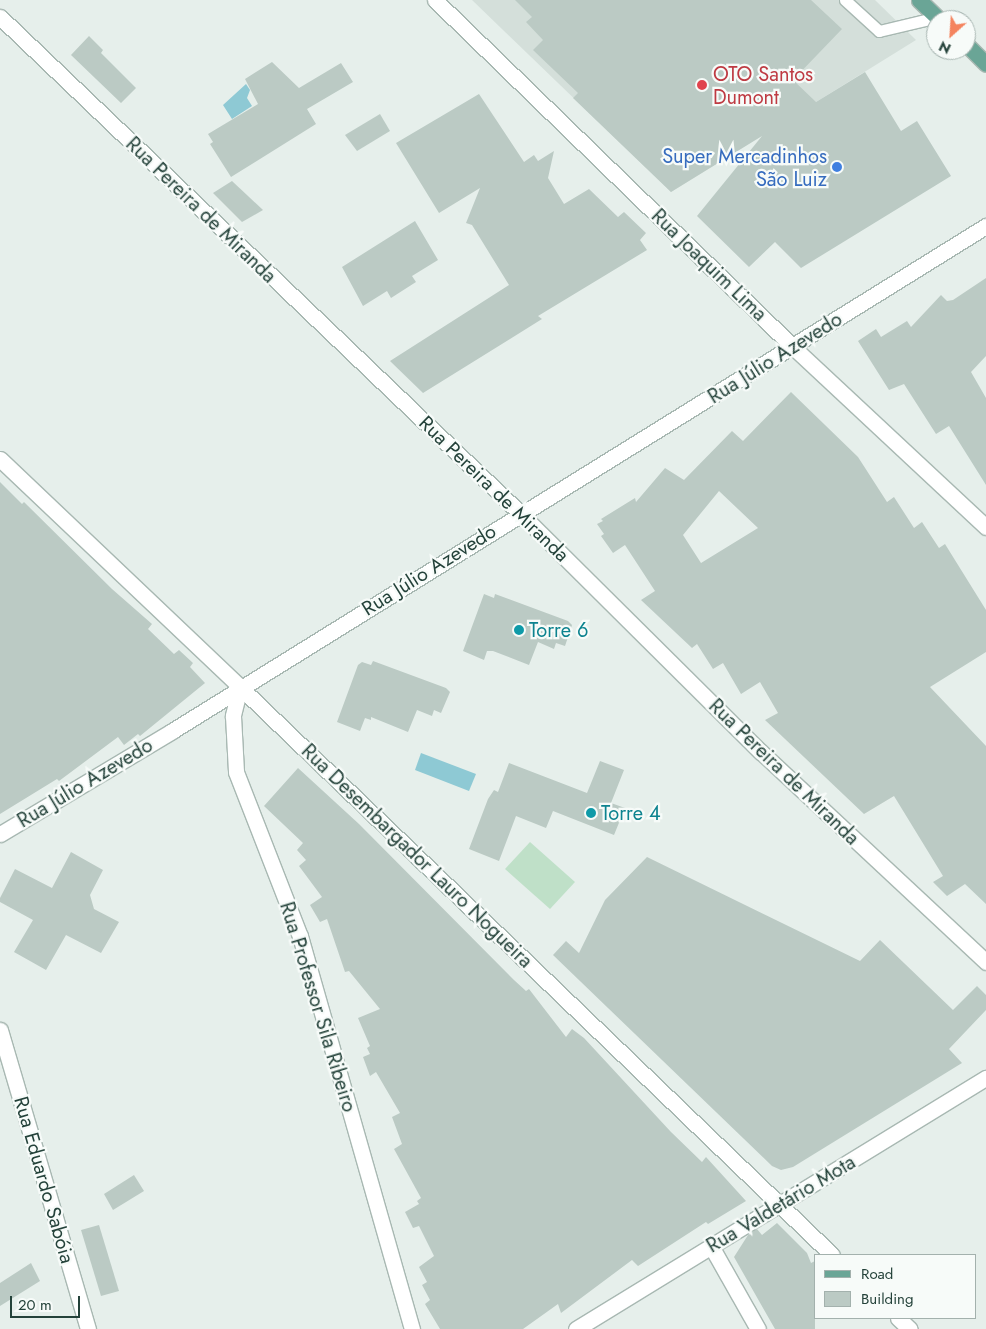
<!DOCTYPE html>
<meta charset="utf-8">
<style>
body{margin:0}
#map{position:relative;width:986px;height:1329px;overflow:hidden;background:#e6efeb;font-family:Jost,sans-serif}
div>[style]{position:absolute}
.built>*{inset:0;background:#d4dfda}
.green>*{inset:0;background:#bfe0c8}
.water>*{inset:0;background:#8ec9d4}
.building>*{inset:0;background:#bbcac4}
.roads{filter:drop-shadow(1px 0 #a8b8b2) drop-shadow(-1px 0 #a8b8b2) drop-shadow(0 1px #a8b8b2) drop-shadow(0 -1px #a8b8b2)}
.service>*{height:11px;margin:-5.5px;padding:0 5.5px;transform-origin:5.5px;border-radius:5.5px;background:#fff}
.minor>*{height:15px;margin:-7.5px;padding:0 7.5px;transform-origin:7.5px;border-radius:7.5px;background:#fff}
.tertiary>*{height:15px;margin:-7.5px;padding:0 7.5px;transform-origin:7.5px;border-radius:7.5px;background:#fff}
.primary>*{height:15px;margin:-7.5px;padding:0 7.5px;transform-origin:7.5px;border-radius:7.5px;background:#6aa596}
.dots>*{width:14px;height:14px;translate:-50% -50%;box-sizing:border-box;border:2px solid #f7fbf9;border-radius:50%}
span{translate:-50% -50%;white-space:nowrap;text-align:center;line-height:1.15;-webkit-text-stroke:4.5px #f7fbf9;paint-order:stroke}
.health-label{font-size:20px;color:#be3a42}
.left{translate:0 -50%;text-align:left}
.shop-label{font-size:20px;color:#366cbe}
.right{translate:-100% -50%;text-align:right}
.street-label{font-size:20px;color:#24423a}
.culture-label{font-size:20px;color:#0d838f}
.legend{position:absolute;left:814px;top:1254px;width:162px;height:65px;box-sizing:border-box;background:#f7fbf9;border:1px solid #a3b1ad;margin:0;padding:6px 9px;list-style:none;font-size:15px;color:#24423a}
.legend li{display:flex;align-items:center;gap:10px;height:25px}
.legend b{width:25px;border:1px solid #a3b1ad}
.north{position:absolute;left:926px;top:10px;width:50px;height:50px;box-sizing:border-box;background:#f7fbf9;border:1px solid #a3b1ad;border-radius:50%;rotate:206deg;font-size:14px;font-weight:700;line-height:20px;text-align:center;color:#24423a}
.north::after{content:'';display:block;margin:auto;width:18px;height:22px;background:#f4845f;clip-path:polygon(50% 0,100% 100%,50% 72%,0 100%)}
.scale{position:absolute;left:10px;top:1296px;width:70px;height:22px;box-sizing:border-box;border:2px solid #24423a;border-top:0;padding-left:6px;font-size:15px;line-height:18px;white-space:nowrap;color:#24423a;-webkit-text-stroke:4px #f7fbf9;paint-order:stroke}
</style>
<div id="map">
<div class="built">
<div style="clip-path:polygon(472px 0,875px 0,916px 40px,671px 192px)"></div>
</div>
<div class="green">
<div style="clip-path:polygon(530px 842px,575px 882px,550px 909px,505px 869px)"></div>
</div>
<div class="water">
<div style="clip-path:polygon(246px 84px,250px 90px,247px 98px,252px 106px,232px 119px,223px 105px)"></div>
<div style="clip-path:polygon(421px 753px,476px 774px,469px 791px,415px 770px)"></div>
</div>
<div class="building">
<div style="clip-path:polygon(515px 0,811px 0,842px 29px,793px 80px,816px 102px,865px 72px,901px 131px,917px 121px,951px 176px,801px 268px,775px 242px,749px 267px,697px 216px,762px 136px,671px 192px,573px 98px,578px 93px,533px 50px,543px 40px,526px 22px,532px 17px)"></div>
<div style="clip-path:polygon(89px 36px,103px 50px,101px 53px,136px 88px,121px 103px,71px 55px)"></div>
<div style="clip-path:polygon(272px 62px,299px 88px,341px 63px,353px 82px,307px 109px,316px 124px,231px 177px,210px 144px,213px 142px,208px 134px,258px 104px,245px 79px)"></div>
<div style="clip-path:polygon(479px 94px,524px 162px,534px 155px,538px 161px,554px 151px,548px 178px,564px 204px,589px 189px,618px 217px,624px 212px,646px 233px,640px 240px,647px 250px,538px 316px,542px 319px,423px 393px,390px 361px,509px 285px,472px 225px,466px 223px,480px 188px,439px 213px,396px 143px)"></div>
<div style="clip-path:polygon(380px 114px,390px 131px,357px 151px,345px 135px)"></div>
<div style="clip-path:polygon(232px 181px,263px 210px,242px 222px,213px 193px)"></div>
<div style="clip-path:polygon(415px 221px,438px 260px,412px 276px,416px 282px,391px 298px,387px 291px,363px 306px,342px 267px)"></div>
<div style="clip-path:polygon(986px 278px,986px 356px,971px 372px,986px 398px,986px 485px,949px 426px,936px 434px,904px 384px,889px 390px,858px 341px,876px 329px,881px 337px,907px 321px,911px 327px,941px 295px,947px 301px,953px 300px)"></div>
<div style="clip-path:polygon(evenodd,791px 392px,858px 457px,887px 502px,894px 497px,914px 528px,922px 522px,939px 548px,945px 544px,986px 610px,986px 652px,930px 687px,986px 746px,986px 904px,965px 884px,947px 896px,933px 882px,943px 876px,894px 796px,864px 814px,765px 720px,778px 713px,760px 682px,741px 694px,723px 663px,713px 669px,697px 644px,692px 648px,641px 600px,655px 591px,625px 545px,613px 553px,601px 536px,604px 534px,597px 524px,603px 521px,601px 519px,635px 498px,636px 502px,665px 468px,684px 480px,732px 431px,743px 441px,791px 392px,719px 491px,758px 528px,701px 563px,683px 535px,719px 491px)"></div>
<div style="clip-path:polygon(0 482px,22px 504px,24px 502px,112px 589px,152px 624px,148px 629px,174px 654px,179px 650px,193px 663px,190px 667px,205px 683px,140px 736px,138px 734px,124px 745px,118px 737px,59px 781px,57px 779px,0 814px)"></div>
<div style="clip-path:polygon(484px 594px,494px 598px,495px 594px,568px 621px,572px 625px,565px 646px,556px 643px,554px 649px,538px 642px,529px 665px,493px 651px,487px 651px,484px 660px,463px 651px)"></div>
<div style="clip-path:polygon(373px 661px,446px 688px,450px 692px,441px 713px,434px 710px,432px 716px,417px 710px,408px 732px,371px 717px,371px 720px,365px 718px,360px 731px,337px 722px,358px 665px,362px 662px,371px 665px)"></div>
<div style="clip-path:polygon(600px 761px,624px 770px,611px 803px,625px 808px,614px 835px,553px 811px,546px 828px,516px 816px,499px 861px,469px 849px,488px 799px,494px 790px,498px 792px,509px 763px,587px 793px)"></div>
<div style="clip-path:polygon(298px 768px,359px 824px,514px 980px,526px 991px,529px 989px,566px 1037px,572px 1029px,584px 1038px,671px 1132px,702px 1162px,706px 1157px,746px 1201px,708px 1224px,706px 1222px,638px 1266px,632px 1260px,561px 1313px,558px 1304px,523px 1329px,440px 1329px,425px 1304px,430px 1300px,422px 1285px,427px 1282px,419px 1267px,434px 1256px,419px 1226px,413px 1228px,405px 1212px,419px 1204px,417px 1201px,421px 1198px,394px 1149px,402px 1144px,392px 1117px,400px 1113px,376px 1072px,370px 1076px,363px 1057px,370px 1054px,367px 1048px,370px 1046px,358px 1018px,380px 1009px,349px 971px,345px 972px,327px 919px,320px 922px,310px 905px,322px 897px,299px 866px,306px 860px,297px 850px,303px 843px,264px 806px)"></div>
<div style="clip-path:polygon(71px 852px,103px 870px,90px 895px,94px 909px,119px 922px,101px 953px,66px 935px,46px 970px,14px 952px,33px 920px,0 902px,0 898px,15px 869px,52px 888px)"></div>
<div style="clip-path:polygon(647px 857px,860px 961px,880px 940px,953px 1010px,977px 986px,986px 995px,986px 1010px,949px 1049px,962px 1063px,793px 1167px,781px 1170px,772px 1166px,553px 955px,566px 941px,579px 953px,605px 900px)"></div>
<div style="clip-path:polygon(134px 1175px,144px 1191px,113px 1210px,104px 1194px)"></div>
<div style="clip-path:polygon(777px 1223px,807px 1253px,811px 1263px,815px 1261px,815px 1329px,775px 1329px,734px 1257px,748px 1235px,757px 1229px,762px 1235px)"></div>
<div style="clip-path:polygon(99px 1225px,119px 1291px,101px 1296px,81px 1230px)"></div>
<div style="clip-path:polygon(31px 1263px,40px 1281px,0 1306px,0 1283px)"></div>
</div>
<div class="roads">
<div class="service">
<div style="left:845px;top:0;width:46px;rotate:42.4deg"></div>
<div style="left:879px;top:31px;width:61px;rotate:-13.3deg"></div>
</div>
<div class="minor">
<div style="left:435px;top:0;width:499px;rotate:44.1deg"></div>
<div style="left:793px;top:347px;width:264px;rotate:43deg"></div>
<div style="left:0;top:17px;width:719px;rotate:43.65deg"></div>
<div style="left:520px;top:513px;width:339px;rotate:44.8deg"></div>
<div style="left:761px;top:752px;width:308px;rotate:43deg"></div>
<div style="left:240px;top:687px;width:820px;rotate:43.81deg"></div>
<div style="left:0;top:834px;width:200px;rotate:-30.9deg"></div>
<div style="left:172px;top:731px;width:958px;rotate:-31.82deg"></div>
<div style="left:0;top:1030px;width:312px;rotate:73.6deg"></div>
<div style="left:711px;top:1246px;width:95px;rotate:60.5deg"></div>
<div style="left:898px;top:1318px;width:16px;rotate:43deg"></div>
<div style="left:576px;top:1329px;width:481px;rotate:-31.5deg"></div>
</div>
<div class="tertiary">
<div style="left:0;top:459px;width:331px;rotate:43.5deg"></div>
<div style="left:240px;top:687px;width:30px;rotate:104deg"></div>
<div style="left:233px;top:716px;width:56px;rotate:86.9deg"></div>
<div style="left:236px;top:772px;width:176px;rotate:68.7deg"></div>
<div style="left:300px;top:936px;width:409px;rotate:74.1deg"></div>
</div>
<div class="primary">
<div style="left:919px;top:0;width:29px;rotate:44deg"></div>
<div style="left:966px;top:44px;width:28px;rotate:45deg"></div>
</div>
</div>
<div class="dots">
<div style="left:702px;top:85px;background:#e0444e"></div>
<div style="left:837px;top:167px;background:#3f7fe0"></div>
<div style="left:519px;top:630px;background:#0f9aa8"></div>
<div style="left:591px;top:813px;background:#0f9aa8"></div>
</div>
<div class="health-label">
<span class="left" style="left:713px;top:86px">OTO Santos<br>Dumont</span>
</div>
<div class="shop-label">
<span class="right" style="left:827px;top:168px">Super Mercadinhos<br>São Luiz</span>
</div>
<div class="street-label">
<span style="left:201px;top:210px;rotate:44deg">Rua Pereira de Miranda</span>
<span style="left:709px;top:265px;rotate:44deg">Rua Joaquim Lima</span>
<span style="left:775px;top:358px;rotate:-32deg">Rua Júlio Azevedo</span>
<span style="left:494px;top:489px;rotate:44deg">Rua Pereira de Miranda</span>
<span style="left:429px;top:570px;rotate:-32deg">Rua Júlio Azevedo</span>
<span style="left:784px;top:772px;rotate:44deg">Rua Pereira de Miranda</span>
<span style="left:85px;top:783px;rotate:-31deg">Rua Júlio Azevedo</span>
<span style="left:417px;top:856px;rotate:44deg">Rua Desembargador Lauro Nogueira</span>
<span style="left:318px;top:1007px;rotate:73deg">Rua Professor Sila Ribeiro</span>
<span style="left:44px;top:1180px;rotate:74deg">Rua Eduardo Sabóia</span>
<span style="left:781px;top:1204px;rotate:-31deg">Rua Valdetário Mota</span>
</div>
<div class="culture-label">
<span class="left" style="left:529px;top:630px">Torre 6</span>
<span class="left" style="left:601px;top:813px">Torre 4</span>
</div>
<ul class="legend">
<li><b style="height:6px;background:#6aa596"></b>Road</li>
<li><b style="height:14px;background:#bbcac4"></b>Building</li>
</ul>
<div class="north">N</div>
<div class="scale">20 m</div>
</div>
